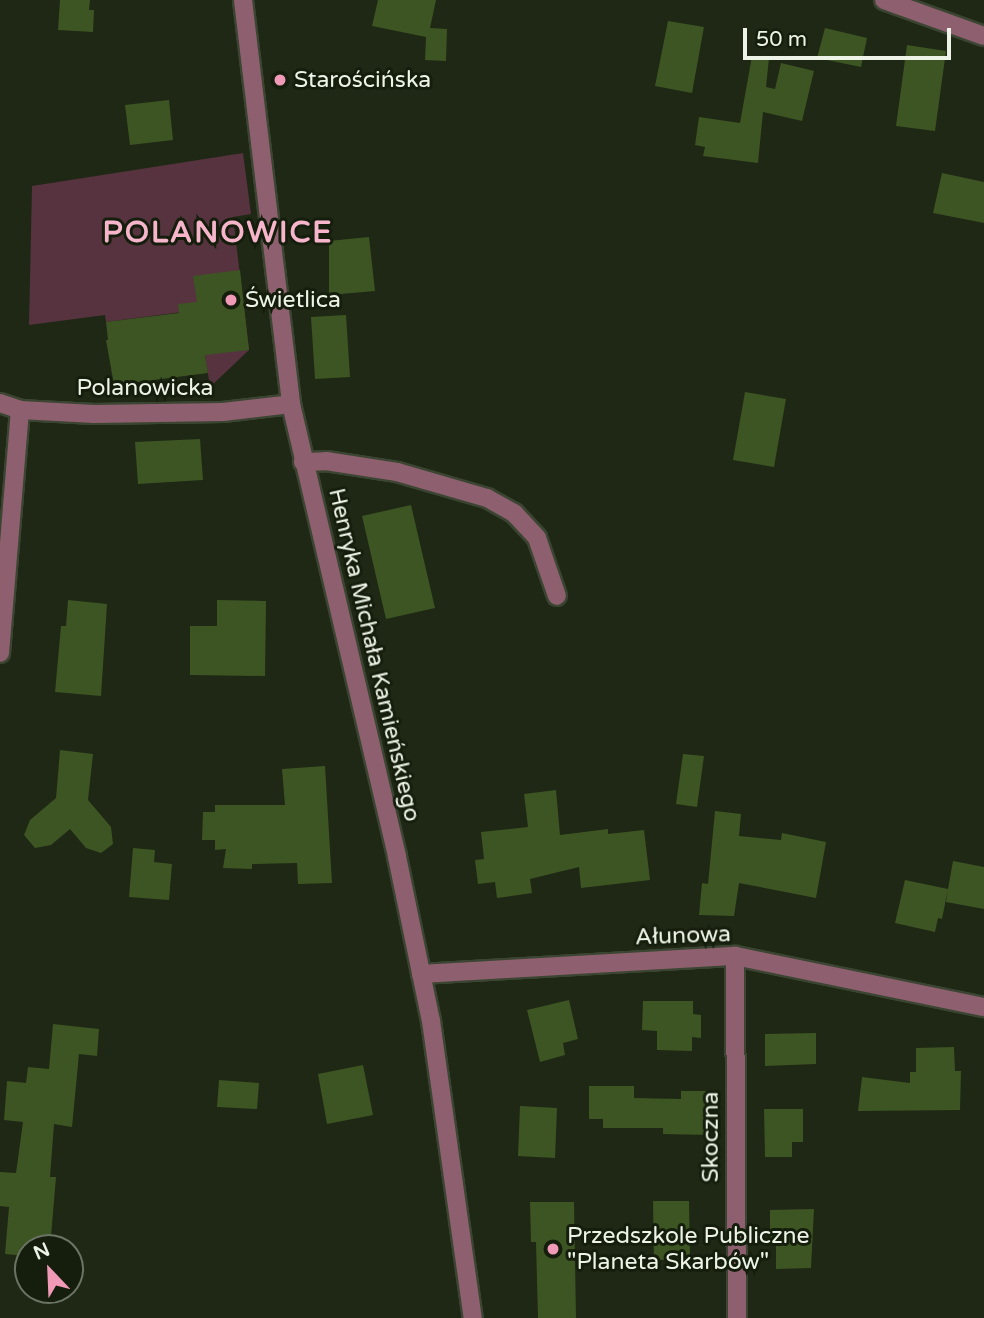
<!DOCTYPE html>
<meta charset="utf-8">
<style>
body{margin:0}
#map{position:relative;width:984px;height:1318px;overflow:hidden;background:#1e2815;font-family:"Varela Round",sans-serif}
div>[style]{position:absolute}
.green>*{inset:0;background:#56333f}
.building>*{inset:0;background:#3d5522}
.roads{filter:drop-shadow(2px 0 #3b4532) drop-shadow(-2px 0 #3b4532) drop-shadow(0 2px #3b4532) drop-shadow(0 -2px #3b4532)}
.minor>*{height:18px;margin:-9px;padding:0 9px;transform-origin:9px;border-radius:9px;background:#8e606f}
.dots>*{width:19px;height:19px;translate:-50% -50%;box-sizing:border-box;border:4px solid #151e0c;border-radius:50%}
span{translate:-50% -50%;white-space:nowrap;text-align:center;line-height:1.15;-webkit-text-stroke:6px #151e0c;paint-order:stroke}
.poi-label{font-size:23px;color:#edf4e7}
.left{translate:0 -50%;text-align:left}
.street-label{font-size:23px;color:#edf4e7}
.district-label{font-size:30px;color:#f6b5ca;font-weight:700;letter-spacing:2px}
.north{position:absolute;left:14px;top:1234px;width:70px;height:70px;box-sizing:border-box;background:#151e0c;border:2px solid #6b7464;border-radius:50%;rotate:337deg;font-size:19px;font-weight:700;line-height:28px;text-align:center;color:#edf4e7}
.north::after{content:'';display:block;margin:auto;width:24px;height:32px;background:#f09ab7;clip-path:polygon(50% 0,100% 100%,50% 72%,0 100%)}
.scale{position:absolute;left:743px;top:28px;width:208px;height:32px;box-sizing:border-box;border:4px solid #edf4e7;border-top:0;padding-left:9px;font-size:21px;line-height:24px;white-space:nowrap;color:#edf4e7;-webkit-text-stroke:5px #151e0c;paint-order:stroke}
</style>
<div id="map">
<div class="green">
<div style="clip-path:polygon(243px 153px,251px 214px,233px 217px,249px 350px,210px 387px,198px 310px,106px 322px,105px 315px,29px 325px,32px 186px)"></div>
</div>
<div class="building">
<div style="clip-path:polygon(60px 0,90px 0,89px 10px,94px 10px,93px 32px,58px 30px)"></div>
<div style="clip-path:polygon(378px 0,436px 0,430px 28px,447px 29px,446px 61px,425px 60px,426px 37px,372px 26px)"></div>
<div style="clip-path:polygon(668px 21px,704px 27px,692px 93px,655px 86px)"></div>
<div style="clip-path:polygon(825px 28px,867px 38px,861px 67px,817px 58px)"></div>
<div style="clip-path:polygon(907px 45px,946px 51px,935px 131px,896px 126px)"></div>
<div style="clip-path:polygon(752px 56px,769px 58px,766px 87px,775px 89px,781px 63px,814px 71px,802px 121px,763px 112px,758px 163px,703px 156px,705px 147px,695px 145px,699px 117px,740px 123px)"></div>
<div style="clip-path:polygon(169px 100px,173px 140px,130px 145px,125px 105px)"></div>
<div style="clip-path:polygon(942px 173px,984px 182px,984px 223px,933px 213px)"></div>
<div style="clip-path:polygon(369px 237px,375px 291px,329px 295px,329px 241px)"></div>
<div style="clip-path:polygon(240px 270px,249px 350px,205px 355px,208px 373px,114px 385px,106px 340px,108px 340px,106px 322px,179px 313px,178px 304px,197px 302px,193px 276px)"></div>
<div style="clip-path:polygon(346px 315px,350px 377px,315px 379px,311px 317px)"></div>
<div style="clip-path:polygon(745px 392px,786px 399px,774px 467px,733px 460px)"></div>
<div style="clip-path:polygon(200px 439px,203px 480px,138px 484px,135px 442px)"></div>
<div style="clip-path:polygon(411px 505px,435px 608px,386px 619px,362px 516px)"></div>
<div style="clip-path:polygon(68px 600px,107px 604px,101px 696px,55px 692px,61px 626px,66px 626px)"></div>
<div style="clip-path:polygon(217px 600px,266px 601px,265px 676px,190px 675px,190px 626px,217px 626px)"></div>
<div style="clip-path:polygon(60px 750px,93px 754px,88px 800px,111px 827px,113px 844px,101px 853px,86px 848px,70px 829px,51px 845px,35px 848px,24px 835px,30px 820px,56px 798px)"></div>
<div style="clip-path:polygon(683px 754px,704px 756px,697px 807px,676px 804px)"></div>
<div style="clip-path:polygon(325px 766px,332px 883px,298px 884px,297px 863px,252px 864px,252px 869px,223px 868px,226px 849px,215px 850px,215px 840px,202px 840px,203px 812px,215px 812px,215px 805px,285px 805px,282px 769px)"></div>
<div style="clip-path:polygon(556px 790px,560px 835px,608px 829px,608px 834px,644px 830px,650px 880px,581px 888px,579px 867px,530px 879px,532px 893px,497px 898px,495px 882px,478px 884px,475px 860px,484px 859px,481px 832px,528px 827px,524px 794px)"></div>
<div style="clip-path:polygon(715px 811px,741px 814px,739px 836px,781px 840px,782px 833px,826px 842px,816px 898px,739px 883px,734px 916px,699px 915px,702px 883px,708px 884px)"></div>
<div style="clip-path:polygon(133px 848px,155px 850px,154px 862px,172px 864px,169px 900px,129px 897px)"></div>
<div style="clip-path:polygon(953px 861px,984px 867px,984px 909px,946px 902px,948px 889px,942px 919px,938px 918px,935px 932px,895px 923px,905px 880px,948px 889px)"></div>
<div style="clip-path:polygon(569px 1000px,578px 1039px,563px 1043px,565px 1055px,540px 1062px,527px 1010px)"></div>
<div style="clip-path:polygon(643px 1001px,693px 1001px,693px 1014px,701px 1015px,701px 1038px,692px 1037px,692px 1051px,657px 1050px,657px 1031px,642px 1030px)"></div>
<div style="clip-path:polygon(53px 1024px,99px 1029px,97px 1056px,79px 1054px,72px 1127px,54px 1124px,50px 1177px,56px 1177px,50px 1248px,28px 1248px,28px 1256px,5px 1254px,9px 1207px,0 1206px,0 1172px,16px 1173px,23px 1122px,4px 1120px,7px 1081px,26px 1083px,28px 1067px,49px 1069px)"></div>
<div style="clip-path:polygon(816px 1033px,816px 1064px,765px 1066px,765px 1034px)"></div>
<div style="clip-path:polygon(954px 1047px,955px 1071px,961px 1071px,960px 1110px,858px 1111px,862px 1077px,910px 1083px,910px 1072px,916px 1072px,916px 1048px)"></div>
<div style="clip-path:polygon(363px 1065px,373px 1115px,327px 1124px,318px 1074px)"></div>
<div style="clip-path:polygon(219px 1080px,259px 1083px,257px 1109px,217px 1107px)"></div>
<div style="clip-path:polygon(589px 1086px,634px 1086px,634px 1098px,681px 1099px,681px 1091px,706px 1091px,706px 1099px,711px 1099px,710px 1135px,663px 1134px,663px 1128px,603px 1128px,603px 1119px,589px 1119px)"></div>
<div style="clip-path:polygon(520px 1106px,557px 1108px,555px 1158px,518px 1156px)"></div>
<div style="clip-path:polygon(764px 1109px,803px 1109px,803px 1142px,792px 1142px,792px 1157px,765px 1157px)"></div>
<div style="clip-path:polygon(653px 1201px,689px 1201px,690px 1259px,654px 1260px)"></div>
<div style="clip-path:polygon(530px 1202px,574px 1202px,576px 1318px,538px 1318px,536px 1242px,531px 1242px)"></div>
<div style="clip-path:polygon(814px 1209px,811px 1268px,776px 1269px,776px 1239px,770px 1239px,770px 1210px)"></div>
</div>
<div class="roads">
<div class="minor">
<div style="left:243px;top:0;width:407px;rotate:83.2deg"></div>
<div style="left:291px;top:404px;width:465px;rotate:76.8deg"></div>
<div style="left:397px;top:857px;width:167px;rotate:78.3deg"></div>
<div style="left:431px;top:1021px;width:300px;rotate:82deg"></div>
<div style="left:884px;top:0;width:106px;rotate:19.8deg"></div>
<div style="left:0;top:403px;width:21px;rotate:19deg"></div>
<div style="left:20px;top:410px;width:74px;rotate:3.1deg"></div>
<div style="left:94px;top:414px;width:129px;rotate:-0.9deg"></div>
<div style="left:223px;top:412px;width:68px;rotate:-6.7deg"></div>
<div style="left:303px;top:462px;width:23px;rotate:-2deg"></div>
<div style="left:326px;top:461px;width:72px;rotate:8.8deg"></div>
<div style="left:397px;top:472px;width:94px;rotate:16.1deg"></div>
<div style="left:487px;top:498px;width:31px;rotate:29deg"></div>
<div style="left:514px;top:513px;width:34px;rotate:47deg"></div>
<div style="left:537px;top:538px;width:61px;rotate:71deg"></div>
<div style="left:0;top:653px;width:244px;rotate:-85.3deg"></div>
<div style="left:735px;top:956px;width:362px;rotate:89.7deg"></div>
<div style="left:421px;top:974px;width:315px;rotate:-3.3deg"></div>
<div style="left:735px;top:956px;width:254px;rotate:11.6deg"></div>
</div>
</div>
<div class="dots">
<div style="left:280px;top:80px;background:#f09ab7"></div>
<div style="left:231px;top:300px;background:#f09ab7"></div>
<div style="left:553px;top:1249px;background:#f09ab7"></div>
</div>
<div class="poi-label">
<span class="left" style="left:294px;top:80px">Starościńska</span>
<span class="left" style="left:245px;top:300px">Świetlica</span>
<span class="left" style="left:567px;top:1249px">Przedszkole Publiczne<br>"Planeta Skarbów"</span>
</div>
<div class="street-label">
<span style="left:145px;top:388px">Polanowicka</span>
<span style="left:374px;top:655px;rotate:77deg">Henryka Michała Kamieńskiego</span>
<span style="left:683px;top:936px;rotate:-2deg">Ałunowa</span>
<span style="left:711px;top:1137px;rotate:-90deg">Skoczna</span>
</div>
<div class="district-label">
<span style="left:218px;top:233px">POLANOWICE</span>
</div>
<div class="north">N</div>
<div class="scale">50 m</div>
</div>
